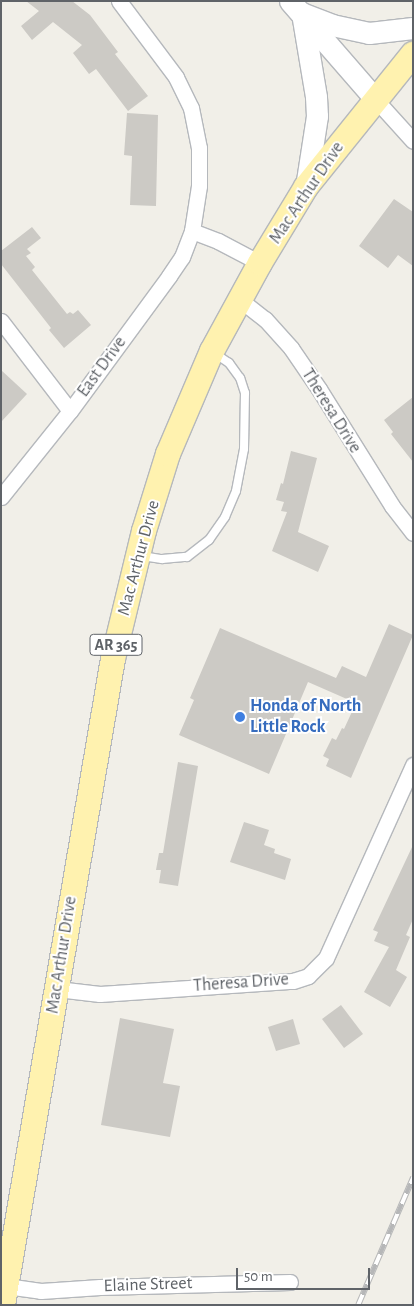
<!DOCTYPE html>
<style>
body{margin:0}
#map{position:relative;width:414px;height:1306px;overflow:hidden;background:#f1efe8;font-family:"Alegreya Sans",sans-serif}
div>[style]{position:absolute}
.building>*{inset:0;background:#cccac5}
.roads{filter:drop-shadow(1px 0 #b5b8bc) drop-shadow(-1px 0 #b5b8bc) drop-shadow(0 1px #b5b8bc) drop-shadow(0 -1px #b5b8bc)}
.lane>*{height:8px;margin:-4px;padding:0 4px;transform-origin:4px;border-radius:4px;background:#fff}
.street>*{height:15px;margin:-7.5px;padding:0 7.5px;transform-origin:7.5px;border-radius:7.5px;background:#fff}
.secondary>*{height:21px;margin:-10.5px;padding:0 10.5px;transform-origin:10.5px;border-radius:10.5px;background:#fff}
.primary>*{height:24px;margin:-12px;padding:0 12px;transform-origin:12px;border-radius:12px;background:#fff2af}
.rail>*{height:5.5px;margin-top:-2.75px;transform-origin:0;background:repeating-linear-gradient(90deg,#fff 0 11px,#b6b7b8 0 22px);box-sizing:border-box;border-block:1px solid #b6b7b8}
.dots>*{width:14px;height:14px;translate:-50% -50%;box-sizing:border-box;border:2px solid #fff;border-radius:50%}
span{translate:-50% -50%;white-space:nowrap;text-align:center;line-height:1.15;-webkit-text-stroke:4px #fff;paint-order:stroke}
.shield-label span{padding:1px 4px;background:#fff;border:1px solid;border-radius:4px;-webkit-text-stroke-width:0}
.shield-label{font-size:16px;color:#5f6368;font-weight:700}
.street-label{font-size:18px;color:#5f6368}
.shop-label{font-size:18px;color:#366cbe;font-weight:700}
.left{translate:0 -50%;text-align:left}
.frame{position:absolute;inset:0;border:2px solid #5f6368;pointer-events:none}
.scale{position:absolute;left:236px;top:1268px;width:134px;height:22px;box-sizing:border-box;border:2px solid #5f6368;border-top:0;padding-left:6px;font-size:15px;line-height:18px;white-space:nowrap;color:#5f6368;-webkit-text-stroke:4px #fff;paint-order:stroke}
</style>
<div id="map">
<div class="building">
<div style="clip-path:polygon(26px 1px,72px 1px,90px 15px,118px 52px,115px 54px,148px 96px,128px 111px,96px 69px,89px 74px,73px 53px,82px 45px,53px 22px,32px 40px,21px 26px,39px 11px)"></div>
<div style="clip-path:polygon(127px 113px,158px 115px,156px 206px,130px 205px,132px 156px,124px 155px)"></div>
<div style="clip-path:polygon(394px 199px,413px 212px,413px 266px,398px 255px,388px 268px,359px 246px)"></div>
<div style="clip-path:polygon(32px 227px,41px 238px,27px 249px,31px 253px,26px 256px,35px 267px,32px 270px,67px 314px,70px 312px,73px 314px,78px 310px,91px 325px,64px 348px,49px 330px,51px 328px,1px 264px,1px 251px)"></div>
<div style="clip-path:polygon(1px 370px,27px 394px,1px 422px)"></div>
<div style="clip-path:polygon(413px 397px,413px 462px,391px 434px,393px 432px,384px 420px)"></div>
<div style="clip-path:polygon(291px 451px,317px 458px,298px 532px,329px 546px,318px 572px,272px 551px,287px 512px,281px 511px,284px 502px,276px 500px,281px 483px,283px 484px)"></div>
<div style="clip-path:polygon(389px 624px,413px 635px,351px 778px,326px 766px,329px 759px,323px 756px,332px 738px,336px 740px,342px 728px,344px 729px,356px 703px,308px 682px,269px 774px,179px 735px,194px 700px,190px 698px,220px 628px,336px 678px,342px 666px,366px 677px)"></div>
<div style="clip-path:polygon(178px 762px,198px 766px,178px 886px,159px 883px,161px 870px,156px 870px,159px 853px,163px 853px)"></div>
<div style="clip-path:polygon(244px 822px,269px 830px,264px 845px,275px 849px,274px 853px,291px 859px,285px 880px,230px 862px)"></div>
<div style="clip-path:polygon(413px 845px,413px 919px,406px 935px,410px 937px,396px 970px,407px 977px,390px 1007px,364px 992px,389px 947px,374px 941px,378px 932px,373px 930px)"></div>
<div style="clip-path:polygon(341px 1005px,363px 1034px,344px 1048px,322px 1019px)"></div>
<div style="clip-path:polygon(120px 1018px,174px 1029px,163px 1083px,180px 1086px,170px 1137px,101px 1125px)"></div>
<div style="clip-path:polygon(293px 1019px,300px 1044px,276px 1051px,268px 1027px)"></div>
</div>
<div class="roads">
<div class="lane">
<div style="left:142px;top:556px;width:20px;rotate:9deg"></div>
<div style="left:162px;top:559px;width:25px;rotate:-5deg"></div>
<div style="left:187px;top:557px;width:28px;rotate:-38deg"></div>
<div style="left:209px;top:540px;width:28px;rotate:-55deg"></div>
<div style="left:225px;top:517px;width:28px;rotate:-67deg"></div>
<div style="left:236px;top:491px;width:43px;rotate:-79.2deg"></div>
<div style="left:244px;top:449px;width:56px;rotate:-89deg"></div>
<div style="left:245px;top:393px;width:16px;rotate:-108deg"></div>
<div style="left:240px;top:378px;width:19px;rotate:-126deg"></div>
<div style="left:229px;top:363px;width:18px;rotate:-146deg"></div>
</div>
<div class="street">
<div style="left:376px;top:100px;width:55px;rotate:47.9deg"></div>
<div style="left:192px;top:231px;width:28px;rotate:21deg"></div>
<div style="left:218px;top:241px;width:47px;rotate:27.6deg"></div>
<div style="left:239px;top:299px;width:33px;rotate:38deg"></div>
<div style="left:265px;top:319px;width:39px;rotate:48deg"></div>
<div style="left:291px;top:348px;width:50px;rotate:55.7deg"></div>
<div style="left:319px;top:389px;width:138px;rotate:58deg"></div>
<div style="left:392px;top:506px;width:34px;rotate:52deg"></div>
<div style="left:1px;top:321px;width:113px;rotate:52.5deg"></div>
<div style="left:1px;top:497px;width:110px;rotate:-51.3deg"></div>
<div style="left:70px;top:411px;width:167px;rotate:-53.7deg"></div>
<div style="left:169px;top:276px;width:23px;rotate:-56deg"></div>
<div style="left:182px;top:257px;width:28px;rotate:-69deg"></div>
<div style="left:192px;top:231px;width:46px;rotate:-81.2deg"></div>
<div style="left:199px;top:186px;width:38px;rotate:-90deg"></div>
<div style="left:199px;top:148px;width:41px;rotate:-101.3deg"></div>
<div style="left:191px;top:108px;width:34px;rotate:-116deg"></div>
<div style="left:176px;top:77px;width:95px;rotate:-126.9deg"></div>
<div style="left:57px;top:989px;width:43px;rotate:6.6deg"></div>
<div style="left:100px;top:994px;width:193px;rotate:-3.9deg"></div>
<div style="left:293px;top:981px;width:16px;rotate:-18deg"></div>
<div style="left:308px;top:976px;width:25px;rotate:-45deg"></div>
<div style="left:326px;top:958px;width:212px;rotate:-65.7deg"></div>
<div style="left:6px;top:1286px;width:35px;rotate:8deg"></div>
<div style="left:41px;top:1291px;width:59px;rotate:-3.9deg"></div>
<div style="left:100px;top:1287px;width:190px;rotate:-1.5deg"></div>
</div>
<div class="secondary">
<div style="left:290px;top:1px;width:131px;rotate:49deg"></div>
<div style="left:302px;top:13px;width:85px;rotate:80.5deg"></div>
<div style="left:316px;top:97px;width:19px;rotate:87deg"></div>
<div style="left:317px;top:116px;width:72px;rotate:98.8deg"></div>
<div style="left:304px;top:14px;width:30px;rotate:21deg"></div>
<div style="left:332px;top:25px;width:38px;rotate:12deg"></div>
<div style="left:369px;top:33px;width:44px;rotate:-6.5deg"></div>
</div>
<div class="primary">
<div style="left:3px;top:1305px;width:655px;rotate:-80.34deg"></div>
<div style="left:113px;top:659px;width:132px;rotate:-76.4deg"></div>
<div style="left:144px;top:531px;width:81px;rotate:-72.7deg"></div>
<div style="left:168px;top:454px;width:112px;rotate:-66.9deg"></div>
<div style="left:212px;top:351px;width:100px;rotate:-61.4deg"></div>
<div style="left:260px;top:263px;width:89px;rotate:-58.8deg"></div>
<div style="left:306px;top:187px;width:171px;rotate:-51.2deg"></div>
</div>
</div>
<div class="rail">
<div style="left:358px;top:1305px;width:139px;rotate:-66.7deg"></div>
</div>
<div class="dots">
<div style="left:240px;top:717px;background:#3f7fe0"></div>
</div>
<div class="shield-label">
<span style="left:116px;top:645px">AR 365</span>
</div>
<div class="street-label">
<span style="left:307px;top:193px;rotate:-56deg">Mac Arthur Drive</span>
<span style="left:102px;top:367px;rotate:-54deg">East Drive</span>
<span style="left:331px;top:411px;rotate:58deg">Theresa Drive</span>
<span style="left:139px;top:558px;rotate:-75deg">Mac Arthur Drive</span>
<span style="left:62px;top:955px;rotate:-81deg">Mac Arthur Drive</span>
<span style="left:241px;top:983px;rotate:-4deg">Theresa Drive</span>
<span style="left:148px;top:1285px;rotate:-2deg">Elaine Street</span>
</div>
<div class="shop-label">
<span class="left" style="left:250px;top:717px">Honda of North<br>Little Rock</span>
</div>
<div class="frame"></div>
<div class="scale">50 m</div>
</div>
